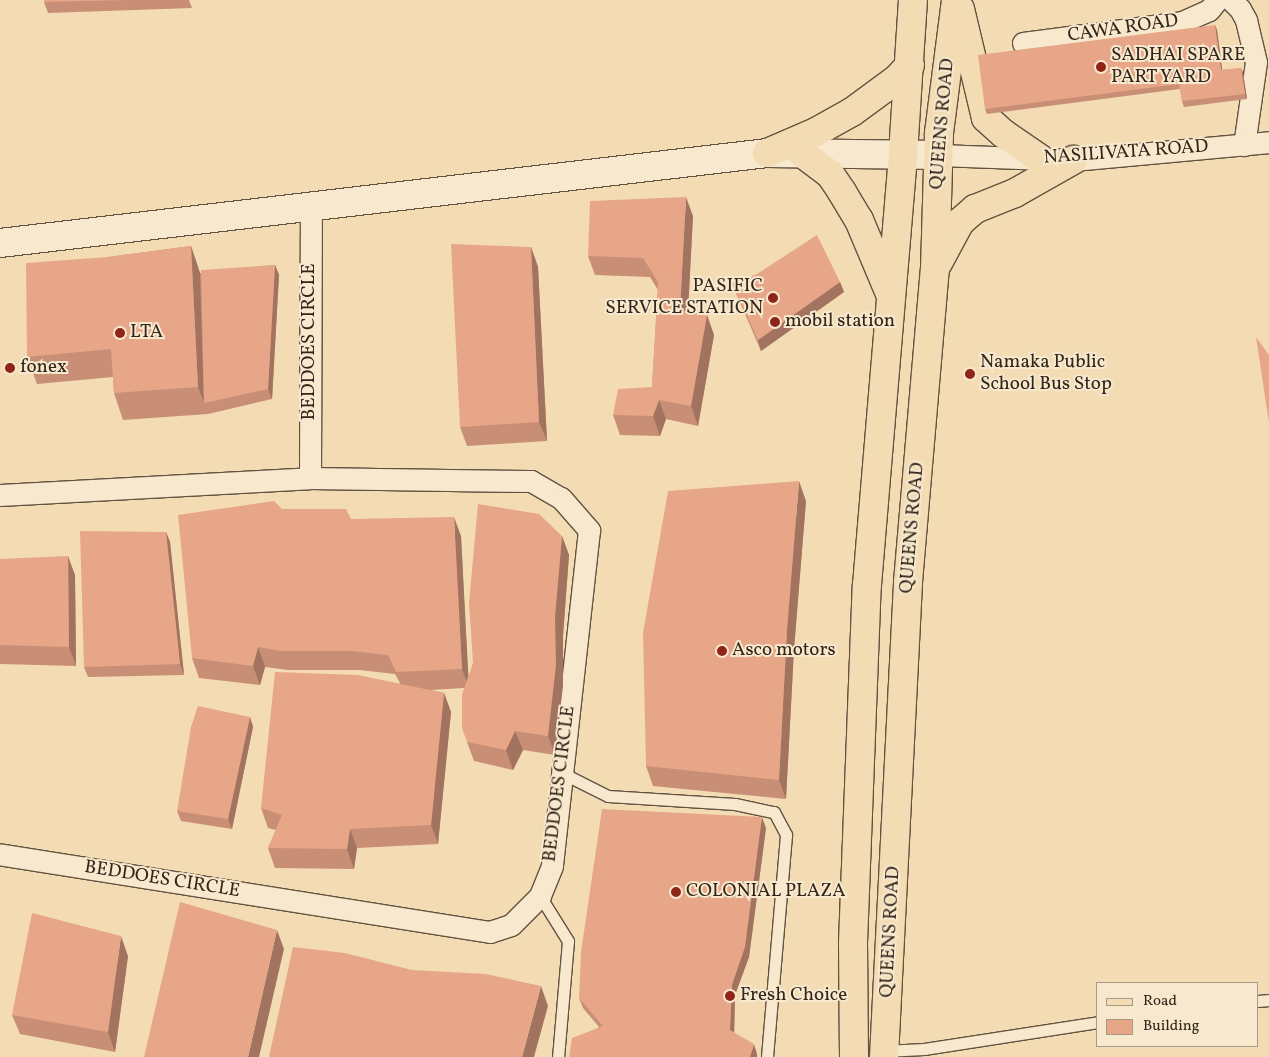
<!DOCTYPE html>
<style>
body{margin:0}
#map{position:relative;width:1269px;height:1057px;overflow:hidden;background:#f3dcb4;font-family:Vollkorn,serif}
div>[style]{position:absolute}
.roads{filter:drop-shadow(1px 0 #625340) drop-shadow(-1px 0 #625340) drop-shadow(0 1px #625340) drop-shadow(0 -1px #625340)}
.lane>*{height:11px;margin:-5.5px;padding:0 5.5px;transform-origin:5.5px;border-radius:5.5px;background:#f7e8ce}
.street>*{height:21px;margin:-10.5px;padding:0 10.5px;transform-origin:10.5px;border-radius:10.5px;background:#f7e8ce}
.secondary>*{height:28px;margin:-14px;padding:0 14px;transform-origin:14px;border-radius:14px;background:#f7e8ce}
.primary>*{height:28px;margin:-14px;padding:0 14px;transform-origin:14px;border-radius:14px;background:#f3dcb4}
.wall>*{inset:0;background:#c88f76}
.shaded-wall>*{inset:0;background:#a27460}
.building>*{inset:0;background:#e8a689}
.dots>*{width:14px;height:14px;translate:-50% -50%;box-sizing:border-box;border:2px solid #f7e8ce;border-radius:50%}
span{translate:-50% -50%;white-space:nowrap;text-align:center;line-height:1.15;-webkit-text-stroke:4px #f7e8ce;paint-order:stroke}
.street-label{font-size:19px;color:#322519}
.poi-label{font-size:19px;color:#322519}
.left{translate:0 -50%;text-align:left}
.right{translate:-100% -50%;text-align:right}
.legend{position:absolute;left:1096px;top:982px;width:162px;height:65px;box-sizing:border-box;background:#f7e8ce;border:1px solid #a89a86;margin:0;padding:6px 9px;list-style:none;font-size:15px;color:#322519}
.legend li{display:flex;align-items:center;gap:10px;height:25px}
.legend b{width:25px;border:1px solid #a89a86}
</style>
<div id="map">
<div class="roads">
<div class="lane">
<div style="left:562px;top:773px;width:51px;rotate:26.6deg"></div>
<div style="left:608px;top:796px;width:127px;rotate:3.6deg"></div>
<div style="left:735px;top:804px;width:40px;rotate:12deg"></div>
<div style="left:774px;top:812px;width:26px;rotate:62deg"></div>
<div style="left:786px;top:835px;width:223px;rotate:94.9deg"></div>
<div style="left:540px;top:896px;width:53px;rotate:58.1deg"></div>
<div style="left:568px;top:941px;width:116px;rotate:94.9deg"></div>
<div style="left:1258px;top:1001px;width:11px;rotate:-5deg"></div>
<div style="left:884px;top:1051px;width:40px;rotate:-2.9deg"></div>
<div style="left:924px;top:1049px;width:176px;rotate:-8.8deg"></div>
</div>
<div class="street">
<div style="left:1231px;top:0;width:13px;rotate:45deg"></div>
<div style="left:1240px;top:9px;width:13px;rotate:61deg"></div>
<div style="left:1246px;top:20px;width:43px;rotate:76.6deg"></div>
<div style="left:1256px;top:62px;width:84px;rotate:98.2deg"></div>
<div style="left:1023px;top:43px;width:160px;rotate:-7.5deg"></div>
<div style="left:1182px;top:22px;width:30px;rotate:-24deg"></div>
<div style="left:1209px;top:10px;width:13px;rotate:-51deg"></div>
<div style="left:939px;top:155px;width:134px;rotate:2.1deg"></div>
<div style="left:1073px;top:160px;width:197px;rotate:-5.2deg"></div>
<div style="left:310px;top:478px;width:272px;rotate:-89.8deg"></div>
<div style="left:0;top:495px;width:310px;rotate:-3.1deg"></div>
<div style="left:310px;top:478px;width:221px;rotate:0.8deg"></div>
<div style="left:531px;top:481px;width:34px;rotate:30deg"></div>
<div style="left:561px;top:498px;width:43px;rotate:48.8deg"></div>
<div style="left:589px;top:530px;width:338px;rotate:96.3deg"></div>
<div style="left:552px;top:866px;width:32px;rotate:112deg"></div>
<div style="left:540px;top:896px;width:41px;rotate:135deg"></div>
<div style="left:511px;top:925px;width:22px;rotate:162deg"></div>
<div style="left:490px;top:932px;width:496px;rotate:-171deg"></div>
</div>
<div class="secondary">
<div style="left:0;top:243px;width:772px;rotate:-6.69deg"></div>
<div style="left:767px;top:153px;width:172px;rotate:0.7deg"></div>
</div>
<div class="primary">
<div style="left:960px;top:9px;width:112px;rotate:76.6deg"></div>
<div style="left:986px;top:118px;width:24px;rotate:42deg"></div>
<div style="left:1004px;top:134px;width:46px;rotate:34.4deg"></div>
<div style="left:767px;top:153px;width:53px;rotate:-23.2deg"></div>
<div style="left:816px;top:132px;width:41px;rotate:-29.1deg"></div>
<div style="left:852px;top:112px;width:56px;rotate:-36.3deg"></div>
<div style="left:897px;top:79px;width:19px;rotate:-47deg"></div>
<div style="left:802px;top:153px;width:35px;rotate:37deg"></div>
<div style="left:830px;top:174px;width:22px;rotate:56deg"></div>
<div style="left:842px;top:192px;width:33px;rotate:59deg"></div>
<div style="left:859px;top:220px;width:82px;rotate:67.2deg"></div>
<div style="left:938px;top:263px;width:47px;rotate:-61.8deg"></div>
<div style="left:960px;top:222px;width:20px;rotate:-41deg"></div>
<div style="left:975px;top:209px;width:43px;rotate:-21.8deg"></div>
<div style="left:1015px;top:193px;width:67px;rotate:-29.6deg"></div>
<div style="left:854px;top:1057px;width:114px;rotate:-90.5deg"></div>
<div style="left:853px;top:943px;width:358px;rotate:-87.8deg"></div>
<div style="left:867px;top:585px;width:433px;rotate:-85.2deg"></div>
<div style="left:903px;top:154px;width:154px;rotate:-86.3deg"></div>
<div style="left:884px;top:1057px;width:476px;rotate:-87.1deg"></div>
<div style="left:908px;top:582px;width:314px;rotate:-85.1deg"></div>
<div style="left:935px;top:269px;width:136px;rotate:-88.3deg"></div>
<div style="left:939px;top:133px;width:134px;rotate:-82.7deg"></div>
</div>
</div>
<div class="wall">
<div style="clip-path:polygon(44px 0,189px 0,192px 8px,48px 13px,44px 2px)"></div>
<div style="clip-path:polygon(1215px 25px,1217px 30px,1222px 70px,1241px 68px,1243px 73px,1247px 99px,1184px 107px,1182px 101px,1180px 89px,987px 114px,985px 109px)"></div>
<div style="clip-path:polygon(693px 216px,688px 311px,707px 315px,714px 335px,698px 426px,666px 419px,660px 436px,620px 435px,613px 415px,652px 387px,658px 290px,650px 277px,595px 275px,588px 256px)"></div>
<div style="clip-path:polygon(191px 246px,200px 273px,275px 265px,279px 275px,272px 399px,208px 414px,123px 420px,114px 393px,113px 377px,37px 384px,27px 357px,108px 257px)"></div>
<div style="clip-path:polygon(531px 247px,538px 267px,547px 441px,467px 446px,460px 427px)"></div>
<div style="clip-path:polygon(840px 282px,844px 292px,761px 351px,736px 293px,732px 283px)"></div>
<div style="clip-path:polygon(806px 501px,794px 649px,786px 799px,653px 786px,646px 766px)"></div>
<div style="clip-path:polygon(282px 509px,351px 519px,461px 536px,468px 676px,562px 536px,569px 555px,563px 636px,563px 685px,555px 755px,523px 750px,513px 770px,474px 761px,467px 742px,464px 688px,431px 690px,444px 693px,451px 712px,438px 844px,357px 848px,354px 869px,275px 868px,268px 848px,276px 830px,268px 828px,261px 808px,400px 683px,395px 674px,359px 670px,288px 670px,265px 667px,260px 685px,199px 678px,192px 658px)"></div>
<div style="clip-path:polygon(166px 532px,170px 542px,184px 675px,88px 677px,84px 667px)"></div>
<div style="clip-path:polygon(0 559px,75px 575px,76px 666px,0 664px)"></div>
<div style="clip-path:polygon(250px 717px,253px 727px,232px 829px,181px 821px,177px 811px)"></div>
<div style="clip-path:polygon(766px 828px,749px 957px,735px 995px,734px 1033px,757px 1054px,757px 1057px,569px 1057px,599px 1027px,583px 1008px,579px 998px)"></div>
<div style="clip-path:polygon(128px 956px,115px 1052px,20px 1034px,12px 1015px)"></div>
</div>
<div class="shaded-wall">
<div style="clip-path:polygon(1215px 25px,1217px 30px,1223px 76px,1221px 70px)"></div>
<div style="clip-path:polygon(1241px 68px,1243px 73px,1247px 99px,1245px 94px)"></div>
<div style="clip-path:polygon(686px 197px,693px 216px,687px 329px,680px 310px)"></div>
<div style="clip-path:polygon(191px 246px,200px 273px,204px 403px,198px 387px)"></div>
<div style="clip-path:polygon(531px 247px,538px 267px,547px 441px,539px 422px)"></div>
<div style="clip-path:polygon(275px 265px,279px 275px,272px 399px,268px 389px)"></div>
<div style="clip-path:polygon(840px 282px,844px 292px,761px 351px,758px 340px)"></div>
<div style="clip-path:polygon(707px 315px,714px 335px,698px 426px,691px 406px)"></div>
<div style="clip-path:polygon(659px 400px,666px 419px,660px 436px,653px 416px)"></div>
<div style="clip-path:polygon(799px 481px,806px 501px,794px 649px,786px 799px,779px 780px,787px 630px)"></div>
<div style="clip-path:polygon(454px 517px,461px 536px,469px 688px,462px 669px)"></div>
<div style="clip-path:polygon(166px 532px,170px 542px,184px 675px,180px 664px)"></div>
<div style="clip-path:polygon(562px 536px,569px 555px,563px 636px,563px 685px,555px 755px,548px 736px,555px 616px)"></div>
<div style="clip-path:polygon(68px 556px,75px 575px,76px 666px,69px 647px)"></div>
<div style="clip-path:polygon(258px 647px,265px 667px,260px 685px,253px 666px)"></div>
<div style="clip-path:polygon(444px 693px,451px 712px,438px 844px,431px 825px)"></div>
<div style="clip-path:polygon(250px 717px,253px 727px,232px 829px,228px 819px)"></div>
<div style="clip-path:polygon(515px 731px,523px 750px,513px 770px,506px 750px)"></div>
<div style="clip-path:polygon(762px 817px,766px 828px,749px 957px,735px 995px,734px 1041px,730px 1030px,732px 985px)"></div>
<div style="clip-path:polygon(350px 829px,357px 848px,354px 869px,347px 849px)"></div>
<div style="clip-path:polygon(277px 930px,284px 949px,259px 1057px,248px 1057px)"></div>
<div style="clip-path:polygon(121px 936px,128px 956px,115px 1052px,108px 1032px)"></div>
<div style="clip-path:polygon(541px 986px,548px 1006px,534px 1057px,522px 1057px)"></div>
<div style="clip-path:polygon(754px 1044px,757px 1054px,757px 1057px,750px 1057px)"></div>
</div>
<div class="building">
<div style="clip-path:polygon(44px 0,125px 0,44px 2px)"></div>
<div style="clip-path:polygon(1215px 25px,1221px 70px,1241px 68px,1245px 94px,1182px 101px,1179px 84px,985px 109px,978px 55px)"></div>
<div style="clip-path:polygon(686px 197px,680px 310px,707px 315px,691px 406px,659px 400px,653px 416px,613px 415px,618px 389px,652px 387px,658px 282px,643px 258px,588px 256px,590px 201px)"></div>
<div style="clip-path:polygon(817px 235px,840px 282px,758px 340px,732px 283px,757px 274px)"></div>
<div style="clip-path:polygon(451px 244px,531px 247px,539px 422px,460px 427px)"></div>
<div style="clip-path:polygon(191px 246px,198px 387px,114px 393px,111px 349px,27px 357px,26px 263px,108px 257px)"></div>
<div style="clip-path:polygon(275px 265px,268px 389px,204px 403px,201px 270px)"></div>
<div style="clip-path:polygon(1256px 337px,1269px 355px,1269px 423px)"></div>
<div style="clip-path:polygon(799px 481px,787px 630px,779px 780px,646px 766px,643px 633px,668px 491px)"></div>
<div style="clip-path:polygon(274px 501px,282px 509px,346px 509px,351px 519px,454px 517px,462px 669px,396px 672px,388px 655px,352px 651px,281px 651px,258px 647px,253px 666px,192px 658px,178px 515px)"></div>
<div style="clip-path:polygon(478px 504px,539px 514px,562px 536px,555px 616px,556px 665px,548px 736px,515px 731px,506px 750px,467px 742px,462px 728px,462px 694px,473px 663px,469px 603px)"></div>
<div style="clip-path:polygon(80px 531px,166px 532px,180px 664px,84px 667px)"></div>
<div style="clip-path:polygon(68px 556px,69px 647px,0 645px,0 559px)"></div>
<div style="clip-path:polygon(275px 672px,358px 675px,444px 693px,431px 825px,350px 829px,347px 849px,268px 848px,282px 815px,261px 808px)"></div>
<div style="clip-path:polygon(198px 706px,250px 717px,228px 819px,177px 811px,191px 727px)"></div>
<div style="clip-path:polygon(602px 809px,762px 817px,745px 947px,732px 985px,730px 1030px,754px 1044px,750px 1057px,569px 1057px,572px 1038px,603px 1026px,579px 998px,581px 952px)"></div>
<div style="clip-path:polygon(180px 902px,277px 930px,248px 1057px,144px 1057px)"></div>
<div style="clip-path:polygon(32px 913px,121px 936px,108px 1032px,12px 1015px)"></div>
<div style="clip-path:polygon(293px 947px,345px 953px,412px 970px,486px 974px,541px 986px,522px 1057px,269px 1057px)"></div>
</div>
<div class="dots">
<div style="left:1101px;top:67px;background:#8f2418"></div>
<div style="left:773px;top:298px;background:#8f2418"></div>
<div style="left:775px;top:322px;background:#8f2418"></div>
<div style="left:120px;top:333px;background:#8f2418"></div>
<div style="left:10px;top:368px;background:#8f2418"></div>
<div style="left:970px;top:374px;background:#8f2418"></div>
<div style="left:722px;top:651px;background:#8f2418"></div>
<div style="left:676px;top:892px;background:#8f2418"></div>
<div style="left:730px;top:996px;background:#8f2418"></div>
</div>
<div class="street-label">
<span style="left:1123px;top:29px;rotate:-8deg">CAWA ROAD</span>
<span style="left:943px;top:124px;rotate:-85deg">QUEENS ROAD</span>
<span style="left:1126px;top:153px;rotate:-4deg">NASILIVATA ROAD</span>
<span style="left:310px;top:342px;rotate:-90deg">BEDDOES CIRCLE</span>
<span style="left:913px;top:528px;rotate:-85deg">QUEENS ROAD</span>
<span style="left:560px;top:784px;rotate:-83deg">BEDDOES CIRCLE</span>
<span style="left:162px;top:880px;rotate:9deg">BEDDOES CIRCLE</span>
<span style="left:891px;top:932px;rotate:-87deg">QUEENS ROAD</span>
</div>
<div class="poi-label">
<span class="left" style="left:1111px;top:67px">SADHAI SPARE<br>PART YARD</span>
<span class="right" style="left:763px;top:298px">PASIFIC<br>SERVICE STATION</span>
<span class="left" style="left:785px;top:322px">mobil station</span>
<span class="left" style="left:130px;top:333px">LTA</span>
<span class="left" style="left:980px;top:374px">Namaka Public<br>School Bus Stop</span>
<span class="left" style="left:20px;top:368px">fonex</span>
<span class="left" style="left:732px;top:651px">Asco motors</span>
<span class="left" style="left:686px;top:892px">COLONIAL PLAZA</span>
<span class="left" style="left:740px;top:996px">Fresh Choice</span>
</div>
<ul class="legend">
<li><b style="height:6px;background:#f3dcb4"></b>Road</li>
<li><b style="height:14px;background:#e8a689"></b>Building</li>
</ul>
</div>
